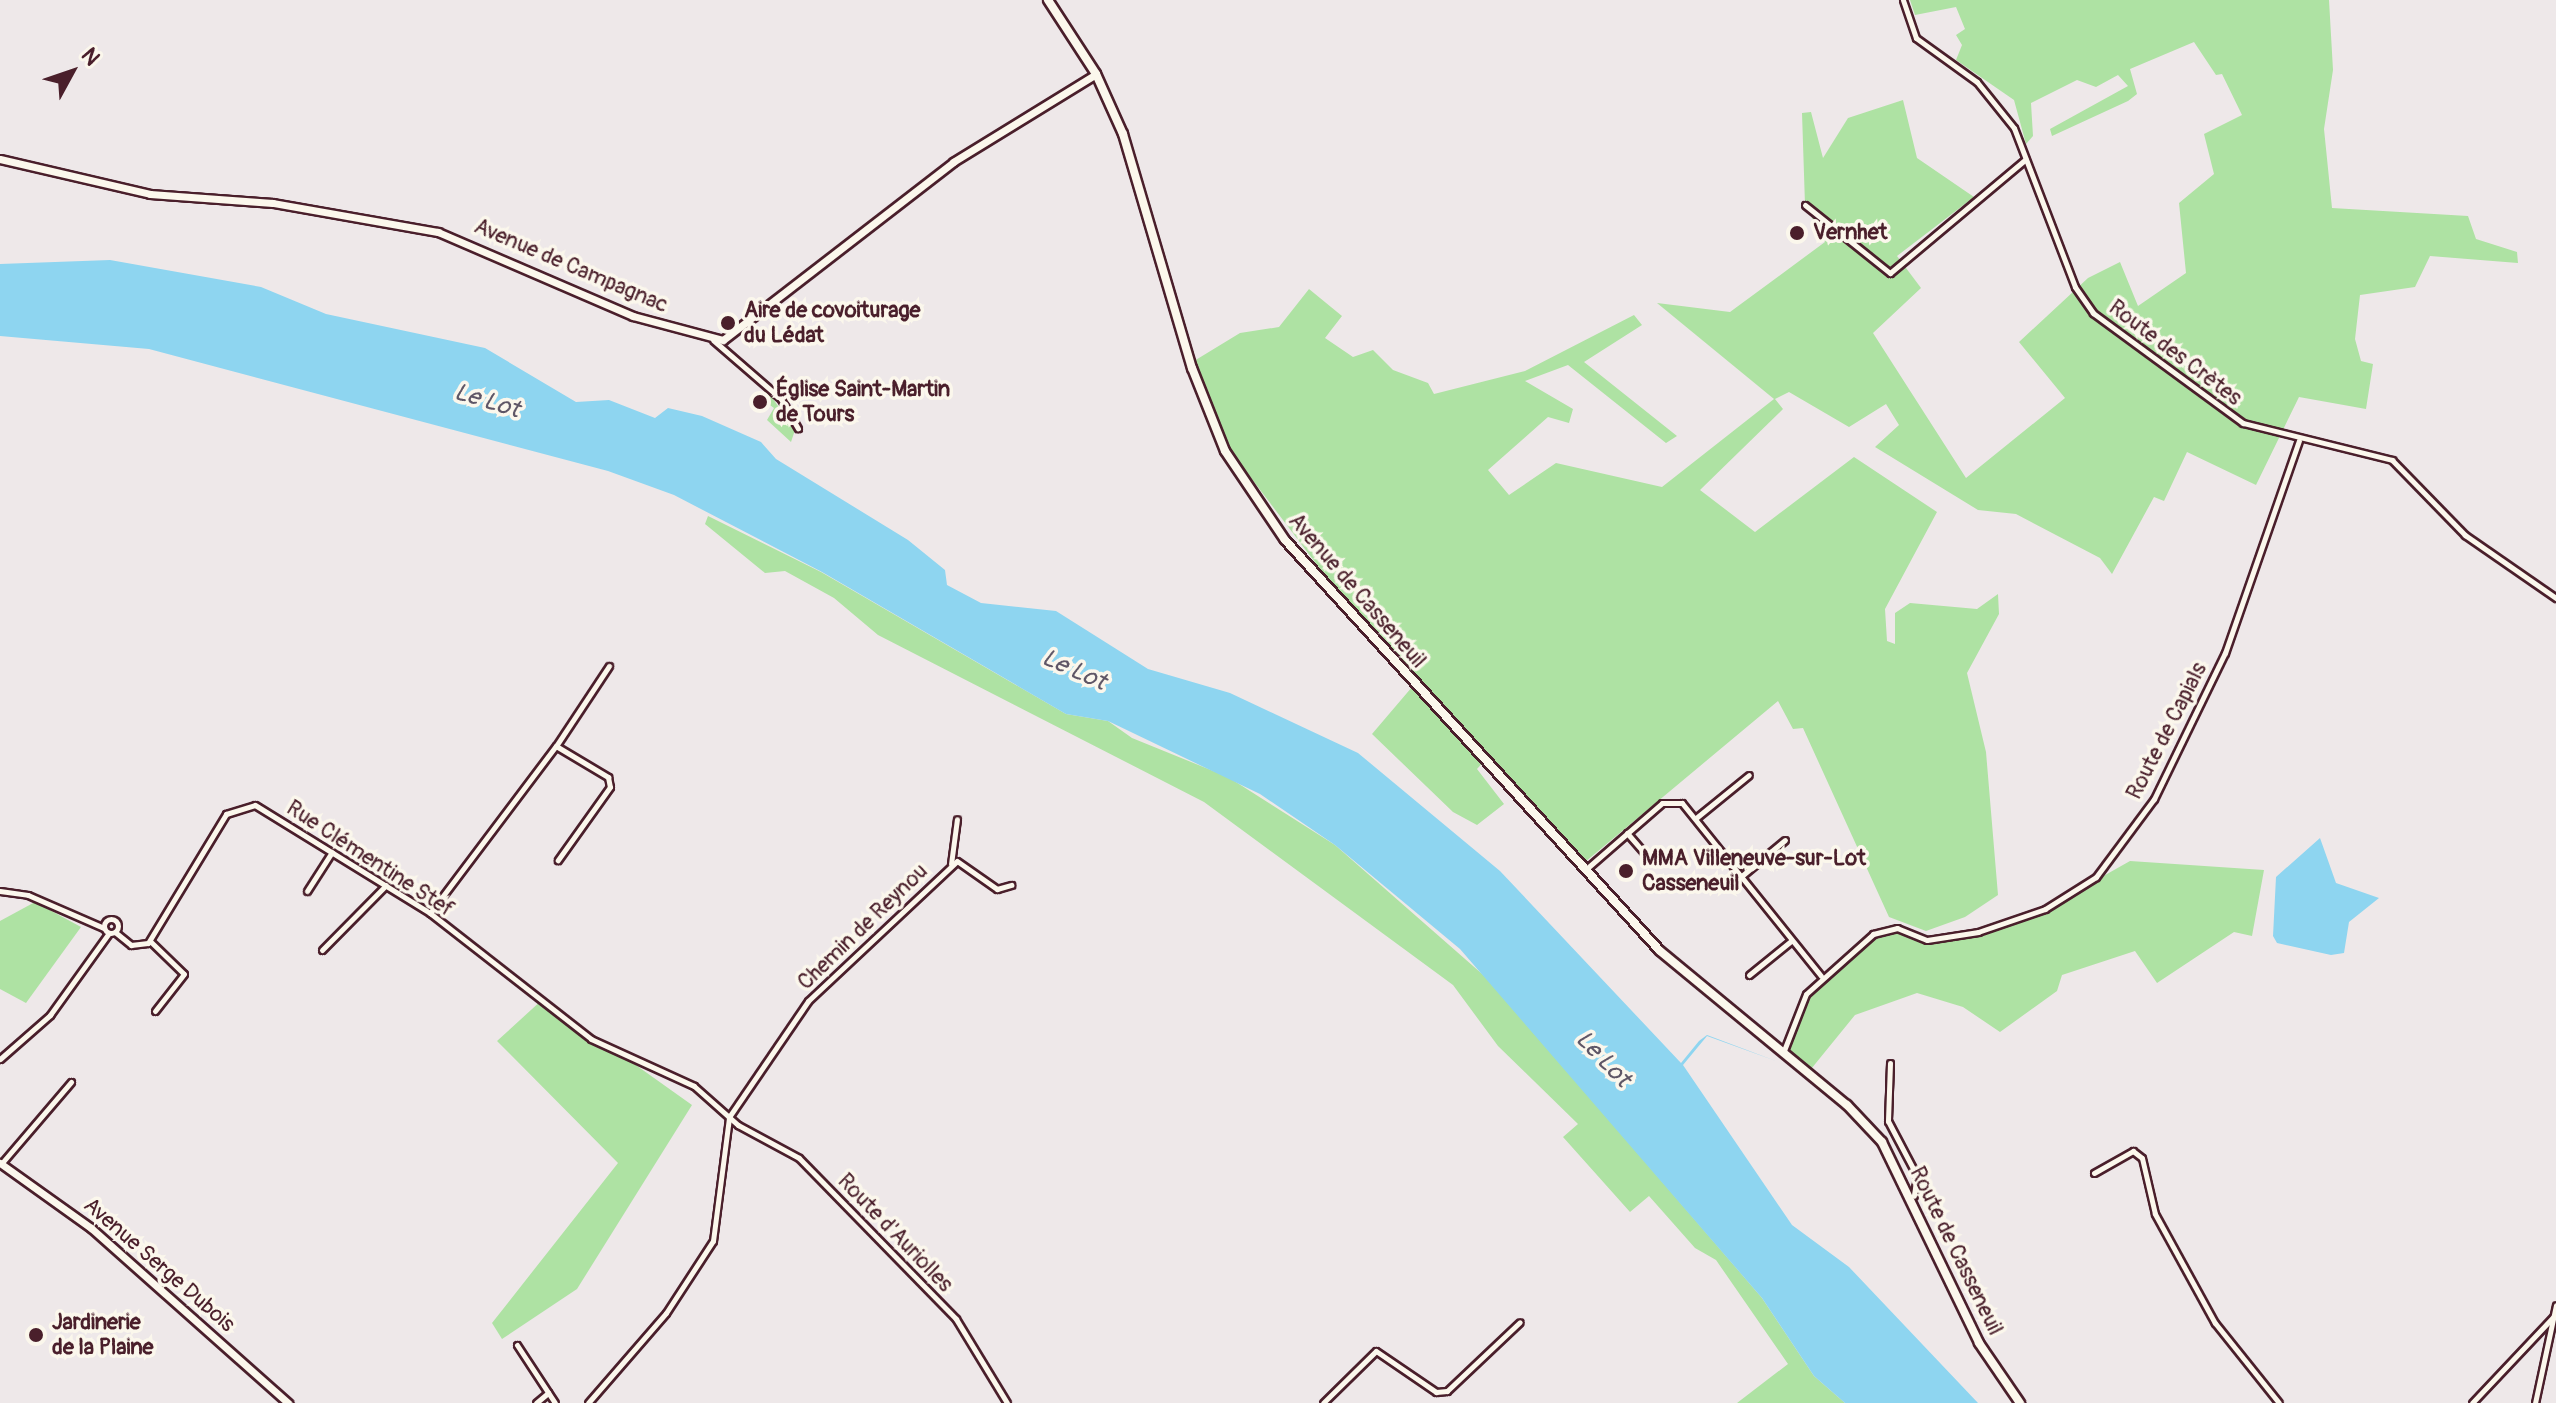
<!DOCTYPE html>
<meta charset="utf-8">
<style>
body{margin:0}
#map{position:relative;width:2556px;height:1403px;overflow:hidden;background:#eee8e9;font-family:Pangolin,sans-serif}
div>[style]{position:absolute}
.green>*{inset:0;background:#aee2a3}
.water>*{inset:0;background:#8ed5f0}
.roads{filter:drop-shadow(2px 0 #4a1f2b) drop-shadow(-2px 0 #4a1f2b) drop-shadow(0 2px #4a1f2b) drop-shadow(0 -2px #4a1f2b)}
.minor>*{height:5px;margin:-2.5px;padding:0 2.5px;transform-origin:2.5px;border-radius:2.5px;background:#fbf7ec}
.minor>.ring{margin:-2.5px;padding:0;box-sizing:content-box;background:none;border:5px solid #fbf7ec;border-radius:50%}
.tertiary>*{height:7px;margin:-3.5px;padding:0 3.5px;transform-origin:3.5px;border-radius:3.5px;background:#fbf7ec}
.secondary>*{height:8px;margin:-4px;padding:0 4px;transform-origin:4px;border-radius:4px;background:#fbf7ec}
.dots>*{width:22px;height:22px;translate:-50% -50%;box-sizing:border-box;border:4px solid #fbf7ec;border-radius:50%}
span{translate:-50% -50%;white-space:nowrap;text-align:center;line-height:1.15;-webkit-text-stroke:7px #fbf7ec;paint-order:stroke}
.poi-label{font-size:22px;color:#4a1f2b;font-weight:700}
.left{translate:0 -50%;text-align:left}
.street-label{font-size:22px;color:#4a1f2b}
.water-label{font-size:24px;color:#5e5666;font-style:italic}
.north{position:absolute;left:32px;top:32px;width:80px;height:80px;-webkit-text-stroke:6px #fbf7ec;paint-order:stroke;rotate:50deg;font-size:22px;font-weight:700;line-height:32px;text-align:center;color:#4a1f2b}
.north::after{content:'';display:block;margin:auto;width:28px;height:36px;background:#4a1f2b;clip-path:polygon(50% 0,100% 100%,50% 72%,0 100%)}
</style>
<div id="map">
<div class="green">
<div style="clip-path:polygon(1910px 0,2329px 0,2333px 70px,2324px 129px,2332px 208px,2468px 216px,2476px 239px,2517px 252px,2518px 263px,2430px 256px,2415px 287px,2360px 295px,2355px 339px,2361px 361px,2373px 364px,2366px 409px,2299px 397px,2256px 485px,2187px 452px,2164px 501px,2154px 497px,2112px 574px,2100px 558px,2016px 514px,1978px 510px,1875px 447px,1899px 425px,1886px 404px,1849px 427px,1789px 392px,1775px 399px,1783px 409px,1700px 490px,1755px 532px,1854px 457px,1937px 512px,1885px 609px,1887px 641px,1895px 644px,1895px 613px,1910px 603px,1977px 609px,1998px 594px,1999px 614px,1967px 673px,1986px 752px,1998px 895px,1965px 917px,1926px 931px,1889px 917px,1803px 728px,1793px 729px,1778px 701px,1585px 862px,1487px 758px,1477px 769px,1504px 804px,1477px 825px,1453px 812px,1372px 734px,1418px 680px,1327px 578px,1229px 449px,1194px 361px,1240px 333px,1279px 327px,1309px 289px,1342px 316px,1325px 338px,1353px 357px,1373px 350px,1393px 370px,1428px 383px,1434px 394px,1525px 371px,1634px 315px,1642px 325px,1584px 362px,1677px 436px,1666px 443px,1568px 365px,1525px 381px,1573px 409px,1569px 423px,1548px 417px,1488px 470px,1509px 495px,1556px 463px,1662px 487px,1774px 399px,1657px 303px,1730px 312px,1825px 242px,1805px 205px,1802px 113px,1811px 112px,1823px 158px,1848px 118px,1903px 100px,1917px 158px,1974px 197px,1897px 256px,1921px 288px,1873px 333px,1966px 478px,2065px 398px,2019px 342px,2088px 278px,2120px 262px,2138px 306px,2186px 273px,2179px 203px,2214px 174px,2204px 134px,2242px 115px,2222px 74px,2216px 75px,2194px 42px,2130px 69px,2137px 94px,2128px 101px,2052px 136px,2050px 129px,2128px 86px,2118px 75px,2096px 87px,2077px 80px,2031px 103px,2033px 136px,2026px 144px,2014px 100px,1956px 60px,1962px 45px,1956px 35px,1965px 29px,1956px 7px,1915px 15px)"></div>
<div style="clip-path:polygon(766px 389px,795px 430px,791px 442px,767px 420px,774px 408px,760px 398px)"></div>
<div style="clip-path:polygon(708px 516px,821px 572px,1066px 714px,1108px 721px,1132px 738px,1228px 777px,1335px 845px,1489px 980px,1762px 1298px,1814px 1376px,1845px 1403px,1737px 1403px,1788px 1364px,1716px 1260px,1695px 1248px,1649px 1196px,1630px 1212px,1563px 1137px,1578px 1124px,1498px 1046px,1453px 985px,1204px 802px,878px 635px,834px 598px,785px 571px,765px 573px,705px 524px)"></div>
<div style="clip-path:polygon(2130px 861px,2264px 870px,2252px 936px,2234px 932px,2157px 983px,2135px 951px,2062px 975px,2057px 991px,2000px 1032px,1963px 1007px,1917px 993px,1855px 1015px,1807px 1074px,1783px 1056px,1806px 994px,1873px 934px,1897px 928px,1927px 940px,1978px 932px,2045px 909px)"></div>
<div style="clip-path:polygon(35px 902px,81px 927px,26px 1003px,0 989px,0 921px)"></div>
<div style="clip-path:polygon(543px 999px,692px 1105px,577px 1289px,502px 1339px,492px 1323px,618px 1163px,497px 1041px)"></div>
</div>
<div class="water">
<div style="clip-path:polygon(110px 260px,261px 287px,326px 314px,485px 348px,576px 402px,609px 400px,655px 418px,668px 408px,702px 416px,761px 442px,776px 459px,908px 540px,945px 570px,947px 585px,981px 603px,1056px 611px,1148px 669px,1230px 693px,1358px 753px,1500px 871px,1681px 1063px,1699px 1041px,1707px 1035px,1776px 1061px,1707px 1036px,1683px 1065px,1792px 1225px,1849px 1267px,1978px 1403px,1845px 1403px,1814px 1376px,1762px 1298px,1460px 949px,1335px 845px,1260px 794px,1108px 721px,1066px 714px,822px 572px,674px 495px,608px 471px,149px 349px,0 336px,0 264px)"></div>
<div style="clip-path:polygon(2320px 838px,2336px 883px,2379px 898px,2349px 922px,2344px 953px,2331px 955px,2277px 943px,2273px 936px,2276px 877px)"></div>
</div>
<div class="roads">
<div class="minor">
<div style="left:1903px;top:0;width:40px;rotate:71.1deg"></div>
<div style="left:1916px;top:38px;width:75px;rotate:35.8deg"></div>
<div style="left:1977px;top:82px;width:59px;rotate:51.2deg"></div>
<div style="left:2014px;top:128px;width:170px;rotate:69deg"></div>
<div style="left:2075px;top:287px;width:32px;rotate:55deg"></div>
<div style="left:2093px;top:313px;width:186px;rotate:36.3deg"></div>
<div style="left:2243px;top:423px;width:154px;rotate:13.9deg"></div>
<div style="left:2392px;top:460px;width:105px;rotate:45.8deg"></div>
<div style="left:2465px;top:535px;width:111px;rotate:34.7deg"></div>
<div style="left:1805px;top:205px;width:109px;rotate:38.7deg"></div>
<div style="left:1890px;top:273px;width:177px;rotate:-40deg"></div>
<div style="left:713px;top:340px;width:90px;rotate:40.9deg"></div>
<div style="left:781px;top:399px;width:34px;rotate:60deg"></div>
<div style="left:556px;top:746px;width:96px;rotate:-56.5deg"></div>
<div style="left:1696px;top:818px;width:68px;rotate:-39.1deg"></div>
<div style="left:1627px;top:833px;width:32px;rotate:49deg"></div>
<div style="left:951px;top:864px;width:45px;rotate:-82.4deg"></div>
<div style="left:1585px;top:870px;width:102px;rotate:-41deg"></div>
<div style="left:1662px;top:803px;width:20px"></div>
<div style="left:1682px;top:803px;width:222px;rotate:51.2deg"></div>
<div style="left:1738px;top:879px;width:61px;rotate:-39.7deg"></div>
<div style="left:0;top:891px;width:28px;rotate:8deg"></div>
<div style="left:28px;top:895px;width:83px;rotate:23.5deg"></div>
<div style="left:307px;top:891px;width:46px;rotate:-57.3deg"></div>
<div style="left:430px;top:913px;width:209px;rotate:-53deg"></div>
<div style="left:556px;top:746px;width:61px;rotate:30.8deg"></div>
<div style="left:608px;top:777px;width:10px;rotate:79deg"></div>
<div style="left:610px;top:787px;width:90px;rotate:125.5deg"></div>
<div class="ring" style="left:104px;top:919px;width:9px;height:9px"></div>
<div style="left:115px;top:932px;width:21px;rotate:39deg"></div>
<div style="left:131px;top:945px;width:17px;rotate:-7deg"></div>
<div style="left:148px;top:943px;width:151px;rotate:-58.8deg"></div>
<div style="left:226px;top:814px;width:30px;rotate:-17deg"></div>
<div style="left:255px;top:805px;width:206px;rotate:31.7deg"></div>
<div style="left:430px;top:913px;width:204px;rotate:38deg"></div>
<div style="left:591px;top:1039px;width:113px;rotate:24.5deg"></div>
<div style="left:694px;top:1086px;width:59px;rotate:41.6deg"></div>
<div style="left:738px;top:1125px;width:69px;rotate:28.4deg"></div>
<div style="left:799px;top:1158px;width:225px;rotate:45.7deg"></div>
<div style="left:956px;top:1319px;width:98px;rotate:58.7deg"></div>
<div style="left:150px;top:941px;width:47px;rotate:44.1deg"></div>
<div style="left:184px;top:974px;width:47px;rotate:128.1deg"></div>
<div style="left:322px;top:950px;width:91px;rotate:-45.4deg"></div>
<div style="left:1749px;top:975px;width:54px;rotate:-39deg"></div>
<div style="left:1783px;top:1053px;width:63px;rotate:-68.7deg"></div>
<div style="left:1806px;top:994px;width:90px;rotate:-41.8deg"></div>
<div style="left:1873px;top:934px;width:25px;rotate:-14deg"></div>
<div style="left:1897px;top:928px;width:32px;rotate:22deg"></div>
<div style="left:1927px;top:940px;width:52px;rotate:-8.9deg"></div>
<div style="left:1978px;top:932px;width:71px;rotate:-18.9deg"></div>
<div style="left:2045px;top:909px;width:60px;rotate:-32.1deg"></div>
<div style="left:2096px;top:877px;width:97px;rotate:-53.4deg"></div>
<div style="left:2154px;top:799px;width:162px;rotate:-64.1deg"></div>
<div style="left:2225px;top:653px;width:225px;rotate:-70.8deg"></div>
<div style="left:0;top:1059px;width:67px;rotate:-41.3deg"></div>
<div style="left:50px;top:1015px;width:101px;rotate:-54.3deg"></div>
<div style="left:1890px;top:1063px;width:58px;rotate:92deg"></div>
<div style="left:1888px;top:1121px;width:62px;rotate:62.2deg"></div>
<div style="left:1917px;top:1176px;width:20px;rotate:99deg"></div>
<div style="left:1px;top:1164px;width:108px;rotate:-49.5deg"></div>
<div style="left:2094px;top:1173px;width:45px;rotate:-29.4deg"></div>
<div style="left:2133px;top:1151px;width:11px;rotate:38deg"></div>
<div style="left:2142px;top:1158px;width:57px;rotate:76.9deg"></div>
<div style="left:2155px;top:1214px;width:124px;rotate:61.2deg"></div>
<div style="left:2215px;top:1323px;width:102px;rotate:51.3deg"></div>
<div style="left:517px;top:1345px;width:69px;rotate:56.8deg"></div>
<div style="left:536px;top:1403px;width:16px;rotate:-40deg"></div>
<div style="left:588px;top:1403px;width:119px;rotate:-49.1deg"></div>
<div style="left:666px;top:1313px;width:86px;rotate:-56.9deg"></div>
<div style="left:713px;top:1241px;width:125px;rotate:-82.6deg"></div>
<div style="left:729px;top:1117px;width:140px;rotate:-55.7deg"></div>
<div style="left:808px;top:1001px;width:204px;rotate:-43.2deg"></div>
<div style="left:957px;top:861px;width:49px;rotate:35deg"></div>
<div style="left:997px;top:889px;width:15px;rotate:-16deg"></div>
<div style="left:1323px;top:1403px;width:74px;rotate:-44.5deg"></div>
<div style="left:1376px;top:1351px;width:73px;rotate:34.3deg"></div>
<div style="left:1436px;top:1392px;width:11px;rotate:-5deg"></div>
<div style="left:1447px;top:1391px;width:100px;rotate:-43.4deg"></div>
<div style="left:2472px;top:1403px;width:120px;rotate:-46.7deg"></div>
<div style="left:2535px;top:1403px;width:100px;rotate:-77.9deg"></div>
</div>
<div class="tertiary">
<div style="left:0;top:159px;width:154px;rotate:13.1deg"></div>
<div style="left:150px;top:194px;width:123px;rotate:4.2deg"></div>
<div style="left:273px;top:203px;width:168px;rotate:10deg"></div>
<div style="left:438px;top:232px;width:212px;rotate:23.3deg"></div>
<div style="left:633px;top:316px;width:93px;rotate:14.9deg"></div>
<div style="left:723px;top:340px;width:291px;rotate:-37.7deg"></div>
<div style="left:953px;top:162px;width:168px;rotate:-31.6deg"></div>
<div style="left:0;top:1163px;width:112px;rotate:35.5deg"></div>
<div style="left:91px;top:1228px;width:264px;rotate:41.6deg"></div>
</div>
<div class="secondary">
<div style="left:1048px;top:0;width:88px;rotate:57deg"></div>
<div style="left:1096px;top:74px;width:66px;rotate:65.8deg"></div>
<div style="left:1123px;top:134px;width:244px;rotate:73.6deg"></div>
<div style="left:1192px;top:368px;width:89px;rotate:68.3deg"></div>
<div style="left:1225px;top:451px;width:107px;rotate:56deg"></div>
<div style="left:1285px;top:540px;width:556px;rotate:47.62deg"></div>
<div style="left:1660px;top:951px;width:242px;rotate:39.5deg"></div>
<div style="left:1847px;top:1105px;width:51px;rotate:46.6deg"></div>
<div style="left:1882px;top:1142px;width:223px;rotate:64.2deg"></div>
<div style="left:1979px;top:1343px;width:73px;rotate:55.7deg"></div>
</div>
</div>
<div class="dots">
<div style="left:1797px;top:233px;background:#4a1f2b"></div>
<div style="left:728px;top:323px;background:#4a1f2b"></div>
<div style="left:760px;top:402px;background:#4a1f2b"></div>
<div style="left:1626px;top:871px;background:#4a1f2b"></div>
<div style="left:36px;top:1335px;background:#4a1f2b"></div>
</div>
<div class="poi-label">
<span class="left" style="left:1813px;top:233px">Vernhet</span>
<span class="left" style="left:744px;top:323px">Aire de covoiturage<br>du Lédat</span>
<span class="left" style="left:776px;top:402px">Église Saint-Martin<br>de Tours</span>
<span class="left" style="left:1642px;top:871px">MMA Villeneuve-sur-Lot<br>Casseneuil</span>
<span class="left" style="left:52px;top:1335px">Jardinerie<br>de la Plaine</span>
</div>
<div class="street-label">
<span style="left:571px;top:266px;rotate:23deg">Avenue de Campagnac</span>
<span style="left:2175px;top:353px;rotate:37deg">Route des Crètes</span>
<span style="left:1357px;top:591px;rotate:49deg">Avenue de Casseneuil</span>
<span style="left:2167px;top:731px;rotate:-63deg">Route de Capials</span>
<span style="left:370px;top:859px;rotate:33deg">Rue Clémentine Stef</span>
<span style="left:863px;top:927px;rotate:-44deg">Chemin de Reynou</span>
<span style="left:895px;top:1233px;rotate:46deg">Route d'Auriolles</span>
<span style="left:1956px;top:1251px;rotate:64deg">Route de Casseneuil</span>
<span style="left:159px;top:1265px;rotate:41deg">Avenue Serge Dubois</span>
</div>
<div class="water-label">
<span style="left:487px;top:401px;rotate:17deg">Le Lot</span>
<span style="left:1074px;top:670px;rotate:24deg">Le Lot</span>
<span style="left:1603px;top:1059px;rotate:46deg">Le Lot</span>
</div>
<div class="north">N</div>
</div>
